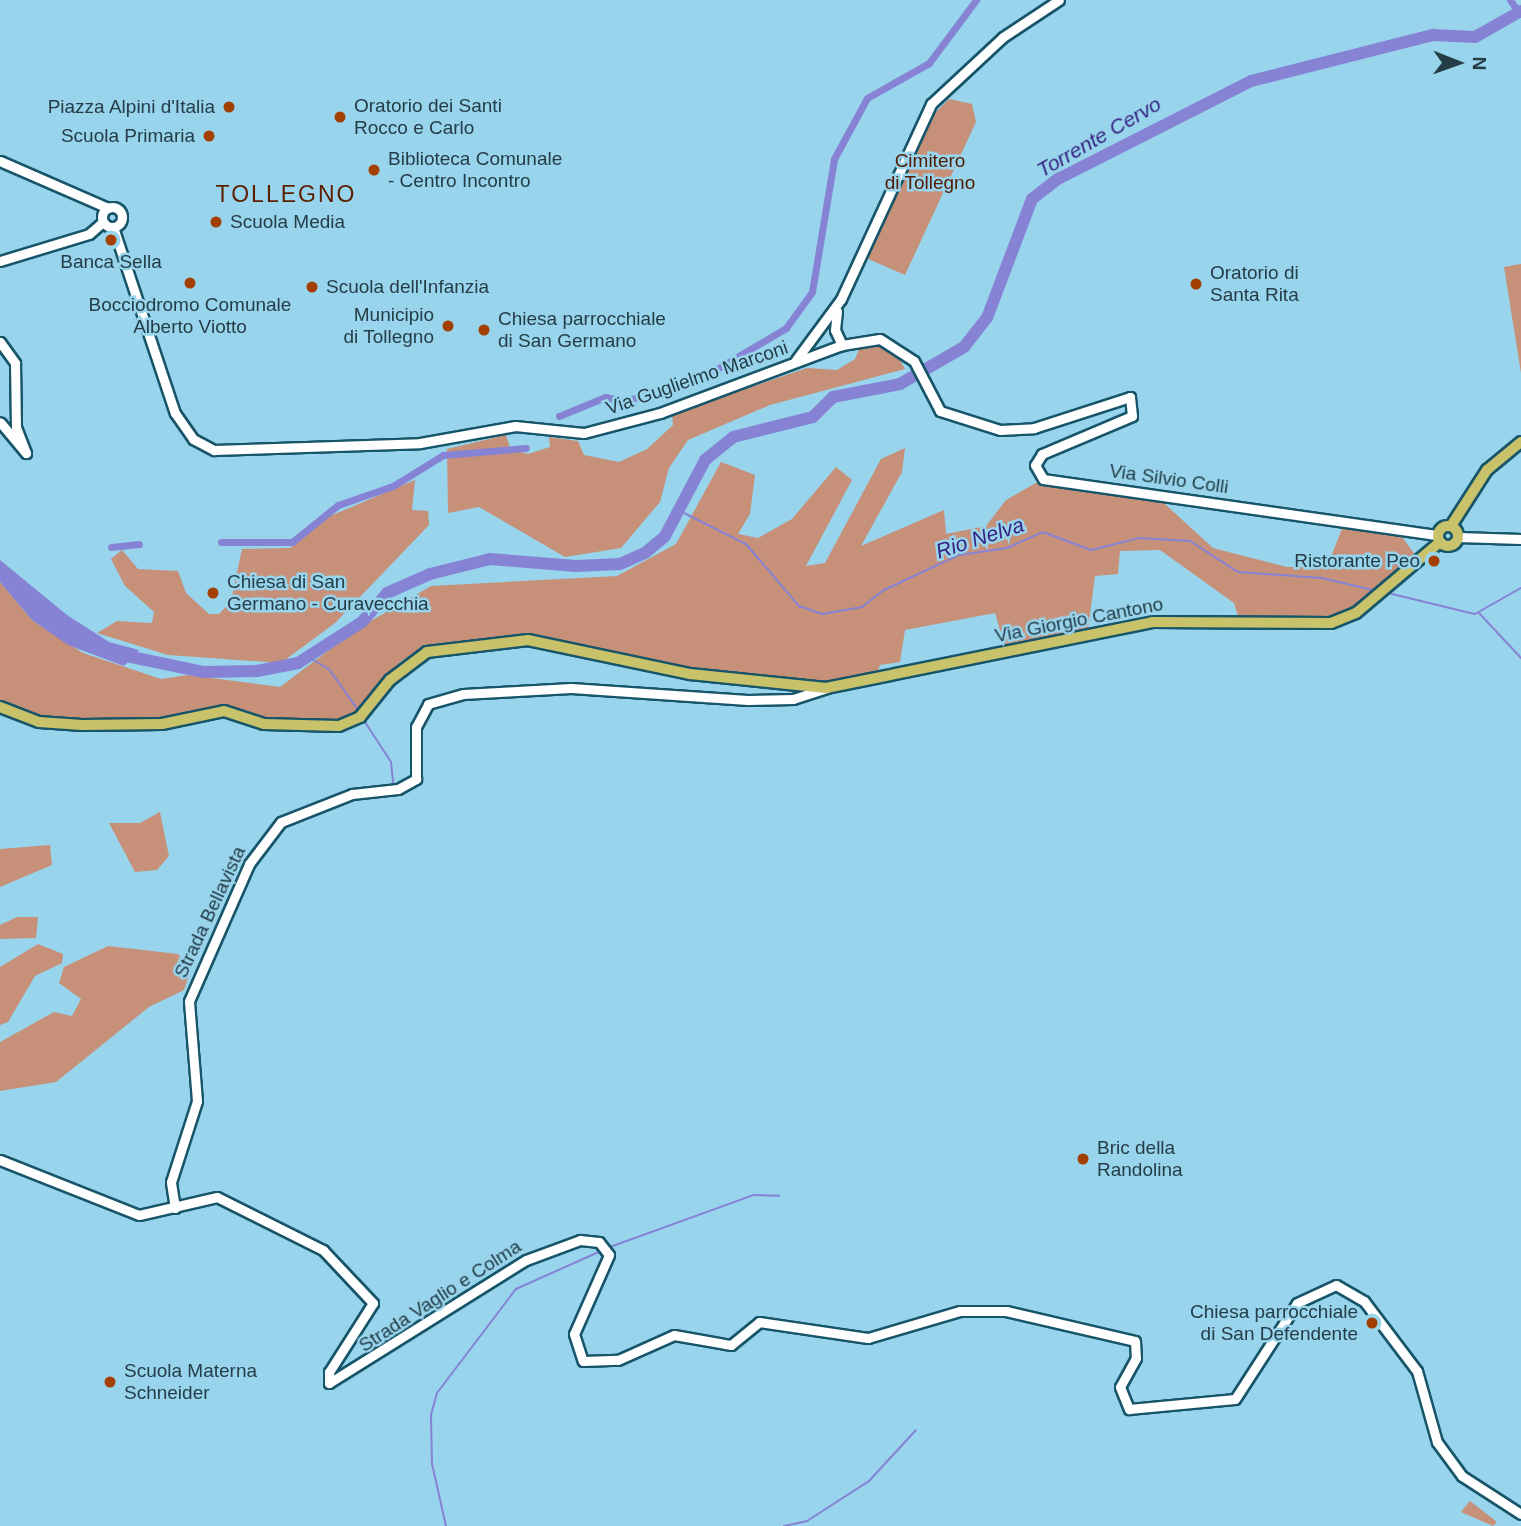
<!DOCTYPE html>
<style>
body{margin:0}
#map{position:relative;width:1521px;height:1526px;overflow:hidden;background:#98d4ec;font-family:Arial,sans-serif}
div>[style]{position:absolute}
.green>*{inset:0;background:#c79079}
.water>*{inset:0;background:#8683d5}
.stream>*{height:2px;margin:-1px;padding:0 1px;transform-origin:1px;border-radius:1px;background:#8683d5}
.canal>*{height:7px;margin:-3.5px;padding:0 3.5px;transform-origin:3.5px;border-radius:3.5px;background:#8683d5}
.river>*{height:12px;margin:-6px;padding:0 6px;transform-origin:6px;border-radius:6px;background:#8683d5}
.roads{filter:drop-shadow(2px 0 #175569) drop-shadow(-2px 0 #175569) drop-shadow(0 2px #175569) drop-shadow(0 -2px #175569)}
.minor>*{height:9px;margin:-4.5px;padding:0 4.5px;transform-origin:4.5px;border-radius:4.5px;background:#fff}
.minor>.ring{margin:-4.5px;padding:0;box-sizing:content-box;background:none;border:9px solid #fff;border-radius:50%}
.major>*{height:10px;margin:-5px;padding:0 5px;transform-origin:5px;border-radius:5px;background:#c8c26a}
.major>.ring{margin:-5px;padding:0;box-sizing:content-box;background:none;border:10px solid #c8c26a;border-radius:50%}
.dots>*{width:19px;height:19px;translate:-50% -50%;box-sizing:border-box;border:4px solid #98d4ec;border-radius:50%}
span{translate:-50% -50%;white-space:nowrap;text-align:center;line-height:1.15;-webkit-text-stroke:5px #98d4ec;paint-order:stroke}
.poi-label{font-size:19px;color:#243d47}
.left{translate:0 -50%;text-align:left}
.right{translate:-100% -50%;text-align:right}
.park-label{font-size:19px;color:#521b00}
.street-label{font-size:19px;color:#243d47}
.water-label{font-size:21px;color:#352281;font-style:italic}
.quarter-label{font-size:23px;color:#5d1f00;letter-spacing:2px}
.north{position:absolute;left:1423px;top:28px;width:70px;height:70px;-webkit-text-stroke:5px #98d4ec;paint-order:stroke;rotate:91deg;font-size:19px;font-weight:700;line-height:28px;text-align:center;color:#243d47}
.north::after{content:'';display:block;margin:auto;width:24px;height:32px;background:#243d47;clip-path:polygon(50% 0,100% 100%,50% 72%,0 100%)}
</style>
<div id="map">
<div class="green">
<div style="clip-path:polygon(949px 99px,972px 104px,976px 122px,905px 275px,866px 258px,933px 115px)"></div>
<div style="clip-path:polygon(1521px 264px,1521px 373px,1504px 267px)"></div>
<div style="clip-path:polygon(879px 344px,895px 352px,905px 369px,770px 405px,688px 440px,669px 468px,660px 502px,621px 548px,565px 557px,479px 507px,448px 513px,447px 449px,506px 435px,511px 450px,528px 454px,550px 447px,549px 437px,578px 441px,584px 455px,619px 462px,647px 449px,673px 425px,672px 414px,807px 368px,837px 370px,855px 359px,860px 347px)"></div>
<div style="clip-path:polygon(905px 448px,902px 472px,861px 546px,944px 510px,946px 534px,986px 526px,1006px 500px,1043px 479px,1154px 494px,1213px 548px,1287px 567px,1327px 567px,1343px 526px,1402px 537px,1416px 556px,1346px 614px,1297px 621px,1239px 619px,1234px 603px,1160px 550px,1120px 551px,1118px 574px,1095px 576px,1088px 630px,1005px 647px,995px 613px,905px 630px,900px 662px,880px 665px,877px 673px,808px 685px,673px 667px,540px 635px,425px 647px,400px 662px,365px 710px,347px 722px,266px 720px,224px 706px,160px 719px,82px 720px,40px 718px,0 703px,0 582px,32px 620px,83px 653px,161px 679px,188px 675px,280px 687px,357px 629px,431px 586px,617px 576px,676px 544px,721px 462px,755px 475px,750px 514px,738px 534px,758px 538px,792px 519px,836px 467px,852px 480px,806px 566px,825px 563px,881px 459px)"></div>
<div style="clip-path:polygon(415px 480px,412px 510px,428px 511px,429px 525px,335px 623px,281px 663px,168px 655px,97px 633px,117px 621px,152px 623px,154px 612px,125px 586px,111px 559px,122px 550px,138px 569px,178px 571px,186px 593px,209px 614px,219px 614px,231px 601px,242px 549px,290px 548px,328px 517px)"></div>
<div style="clip-path:polygon(160px 812px,169px 856px,157px 870px,135px 872px,109px 823px,140px 823px)"></div>
<div style="clip-path:polygon(50px 845px,52px 865px,0 887px,0 849px)"></div>
<div style="clip-path:polygon(17px 917px,38px 917px,36px 938px,0 939px,0 925px)"></div>
<div style="clip-path:polygon(38px 944px,63px 954px,62px 963px,35px 976px,8px 1022px,0 1025px,0 967px)"></div>
<div style="clip-path:polygon(108px 946px,178px 954px,191px 968px,184px 990px,149px 1007px,56px 1082px,0 1091px,0 1042px,54px 1012px,72px 1016px,81px 999px,59px 983px,64px 967px)"></div>
<div style="clip-path:polygon(1470px 1501px,1497px 1522px,1493px 1526px,1461px 1512px)"></div>
</div>
<div class="water">
<div style="clip-path:polygon(0 560px,67px 615px,109px 642px,139px 650px,124px 666px,68px 645px,32px 620px,0 582px)"></div>
</div>
<div class="stream">
<div style="left:680px;top:511px;width:74px;rotate:26.6deg"></div>
<div style="left:746px;top:544px;width:82px;rotate:49.5deg"></div>
<div style="left:799px;top:606px;width:24px;rotate:19deg"></div>
<div style="left:822px;top:614px;width:41px;rotate:-9.9deg"></div>
<div style="left:862px;top:607px;width:28px;rotate:-38deg"></div>
<div style="left:884px;top:590px;width:83px;rotate:-25deg"></div>
<div style="left:959px;top:555px;width:49px;rotate:-8.3deg"></div>
<div style="left:1007px;top:548px;width:39px;rotate:-24deg"></div>
<div style="left:1043px;top:532px;width:51px;rotate:20.6deg"></div>
<div style="left:1091px;top:550px;width:49px;rotate:-14deg"></div>
<div style="left:1139px;top:538px;width:51px;rotate:3.4deg"></div>
<div style="left:1190px;top:541px;width:57px;rotate:32.9deg"></div>
<div style="left:1238px;top:572px;width:84px;rotate:4.1deg"></div>
<div style="left:1322px;top:578px;width:56px;rotate:13.5deg"></div>
<div style="left:1388px;top:593px;width:89px;rotate:13.6deg"></div>
<div style="left:1475px;top:614px;width:53px;rotate:-29.5deg"></div>
<div style="left:1479px;top:613px;width:62px;rotate:47deg"></div>
<div style="left:308px;top:657px;width:24px;rotate:30deg"></div>
<div style="left:329px;top:669px;width:52px;rotate:54.5deg"></div>
<div style="left:363px;top:719px;width:51px;rotate:56.9deg"></div>
<div style="left:391px;top:762px;width:20px;rotate:84deg"></div>
<div style="left:610px;top:1247px;width:153px;rotate:-19.9deg"></div>
<div style="left:754px;top:1195px;width:25px;rotate:2deg"></div>
<div style="left:446px;top:1526px;width:64px;rotate:-102.7deg"></div>
<div style="left:432px;top:1464px;width:49px;rotate:-91.2deg"></div>
<div style="left:431px;top:1415px;width:23px;rotate:-75deg"></div>
<div style="left:437px;top:1393px;width:131px;rotate:-52.8deg"></div>
<div style="left:516px;top:1289px;width:93px;rotate:-24.1deg"></div>
<div style="left:784px;top:1526px;width:24px;rotate:-12deg"></div>
<div style="left:807px;top:1521px;width:74px;rotate:-32.8deg"></div>
<div style="left:869px;top:1481px;width:69px;rotate:-47.3deg"></div>
</div>
<div class="canal">
<div style="left:1510px;top:0;width:14px;rotate:54deg"></div>
<div style="left:559px;top:416px;width:50px;rotate:-22.4deg"></div>
<div style="left:605px;top:397px;width:20px;rotate:11deg"></div>
<div style="left:625px;top:401px;width:78px;rotate:-16.3deg"></div>
<div style="left:700px;top:379px;width:100px;rotate:-30.7deg"></div>
<div style="left:786px;top:328px;width:44px;rotate:-54.2deg"></div>
<div style="left:812px;top:292px;width:135px;rotate:-80.6deg"></div>
<div style="left:834px;top:159px;width:69px;rotate:-61.6deg"></div>
<div style="left:867px;top:98px;width:71px;rotate:-29.4deg"></div>
<div style="left:929px;top:63px;width:79px;rotate:-53.3deg"></div>
<div style="left:221px;top:542px;width:71px"></div>
<div style="left:292px;top:542px;width:59px;rotate:-38.8deg"></div>
<div style="left:338px;top:505px;width:58px;rotate:-19.1deg"></div>
<div style="left:393px;top:486px;width:59px;rotate:-31.8deg"></div>
<div style="left:443px;top:455px;width:83px;rotate:-4.8deg"></div>
<div style="left:111px;top:547px;width:28px;rotate:-6deg"></div>
</div>
<div class="river">
<div style="left:117px;top:654px;width:89px;rotate:11.7deg"></div>
<div style="left:204px;top:672px;width:53px;rotate:-1.1deg"></div>
<div style="left:257px;top:671px;width:42px;rotate:-11deg"></div>
<div style="left:298px;top:663px;width:76px;rotate:-32.6deg"></div>
<div style="left:362px;top:622px;width:38px;rotate:-49deg"></div>
<div style="left:387px;top:593px;width:47px;rotate:-23.8deg"></div>
<div style="left:430px;top:574px;width:62px;rotate:-14deg"></div>
<div style="left:490px;top:559px;width:86px;rotate:4.7deg"></div>
<div style="left:576px;top:566px;width:44px;rotate:-2.6deg"></div>
<div style="left:620px;top:564px;width:27px;rotate:-24deg"></div>
<div style="left:645px;top:553px;width:26px;rotate:-40deg"></div>
<div style="left:665px;top:536px;width:86px;rotate:-62.2deg"></div>
<div style="left:705px;top:460px;width:36px;rotate:-39deg"></div>
<div style="left:733px;top:437px;width:82px;rotate:-14deg"></div>
<div style="left:813px;top:417px;width:28px;rotate:-45deg"></div>
<div style="left:833px;top:397px;width:68px;rotate:-11deg"></div>
<div style="left:900px;top:384px;width:74px;rotate:-30deg"></div>
<div style="left:964px;top:347px;width:37px;rotate:-52deg"></div>
<div style="left:987px;top:318px;width:127px;rotate:-69.3deg"></div>
<div style="left:1032px;top:199px;width:33px;rotate:-38deg"></div>
<div style="left:1058px;top:179px;width:216px;rotate:-26.9deg"></div>
<div style="left:1251px;top:81px;width:188px;rotate:-14.2deg"></div>
<div style="left:1433px;top:35px;width:42px;rotate:2.7deg"></div>
<div style="left:1475px;top:37px;width:53px;rotate:-29.5deg"></div>
</div>
<div class="roads">
<div class="minor">
<div style="left:0;top:161px;width:118px;rotate:23.5deg"></div>
<div class="ring" style="left:102px;top:207px;width:11px;height:11px"></div>
<div style="left:113px;top:227px;width:196px;rotate:71.6deg"></div>
<div style="left:175px;top:413px;width:32px;rotate:55deg"></div>
<div style="left:193px;top:439px;width:24px;rotate:28deg"></div>
<div style="left:214px;top:450px;width:206px;rotate:-1.9deg"></div>
<div style="left:420px;top:443px;width:97px;rotate:-10.1deg"></div>
<div style="left:515px;top:426px;width:69px;rotate:5.8deg"></div>
<div style="left:584px;top:433px;width:79px;rotate:-14.7deg"></div>
<div style="left:660px;top:413px;width:194px;rotate:-20.5deg"></div>
<div style="left:842px;top:345px;width:38px;rotate:-9deg"></div>
<div style="left:880px;top:339px;width:40px;rotate:32.9deg"></div>
<div style="left:914px;top:361px;width:56px;rotate:62.5deg"></div>
<div style="left:940px;top:411px;width:63px;rotate:17.6deg"></div>
<div style="left:1000px;top:430px;width:34px;rotate:-3deg"></div>
<div style="left:1034px;top:428px;width:101px;rotate:-17.9deg"></div>
<div style="left:1130px;top:397px;width:19px;rotate:84deg"></div>
<div style="left:1132px;top:416px;width:98px;rotate:157.1deg"></div>
<div style="left:1042px;top:454px;width:13px;rotate:122deg"></div>
<div style="left:1035px;top:465px;width:16px;rotate:60deg"></div>
<div style="left:1043px;top:479px;width:399px;rotate:8.1deg"></div>
<div style="left:0;top:261px;width:93px;rotate:-16.9deg"></div>
<div style="left:89px;top:234px;width:18px;rotate:-41deg"></div>
<div style="left:837px;top:311px;width:19px;rotate:96deg"></div>
<div style="left:835px;top:330px;width:17px;rotate:65deg"></div>
<div style="left:0;top:342px;width:26px;rotate:54deg"></div>
<div style="left:15px;top:363px;width:64px;rotate:89.1deg"></div>
<div style="left:16px;top:427px;width:28px;rotate:69deg"></div>
<div style="left:26px;top:453px;width:40px;rotate:-130deg"></div>
<div style="left:796px;top:360px;width:76px;rotate:-53.6deg"></div>
<div style="left:841px;top:299px;width:215px;rotate:-65.2deg"></div>
<div style="left:931px;top:104px;width:98px;rotate:-42.9deg"></div>
<div style="left:1003px;top:37px;width:67px;rotate:-33.5deg"></div>
<div style="left:1458px;top:537px;width:63px;rotate:1.8deg"></div>
<div style="left:0;top:1160px;width:149px;rotate:21.6deg"></div>
<div style="left:139px;top:1215px;width:80px;rotate:-13deg"></div>
<div style="left:217px;top:1197px;width:119px;rotate:26.6deg"></div>
<div style="left:323px;top:1250px;width:73px;rotate:46.7deg"></div>
<div style="left:373px;top:1303px;width:82px;rotate:122.5deg"></div>
<div style="left:329px;top:1372px;width:11px;rotate:90deg"></div>
<div style="left:329px;top:1383px;width:232px;rotate:-32deg"></div>
<div style="left:526px;top:1260px;width:58px;rotate:-20.3deg"></div>
<div style="left:580px;top:1240px;width:19px;rotate:6deg"></div>
<div style="left:599px;top:1242px;width:16px;rotate:52deg"></div>
<div style="left:609px;top:1255px;width:86px;rotate:113.9deg"></div>
<div style="left:574px;top:1334px;width:28px;rotate:72deg"></div>
<div style="left:583px;top:1361px;width:35px;rotate:-2deg"></div>
<div style="left:618px;top:1360px;width:61px;rotate:-24.1deg"></div>
<div style="left:674px;top:1335px;width:58px;rotate:10deg"></div>
<div style="left:731px;top:1345px;width:36px;rotate:-39deg"></div>
<div style="left:759px;top:1322px;width:110px;rotate:8.4deg"></div>
<div style="left:868px;top:1338px;width:96px;rotate:-16.4deg"></div>
<div style="left:960px;top:1311px;width:46px"></div>
<div style="left:1006px;top:1311px;width:132px;rotate:13.1deg"></div>
<div style="left:1135px;top:1341px;width:17px;rotate:87deg"></div>
<div style="left:1136px;top:1358px;width:33px;rotate:119deg"></div>
<div style="left:1120px;top:1387px;width:24px;rotate:68deg"></div>
<div style="left:1129px;top:1409px;width:106px;rotate:-5.4deg"></div>
<div style="left:1235px;top:1399px;width:114px;rotate:-57.1deg"></div>
<div style="left:1297px;top:1303px;width:43px;rotate:-24.8deg"></div>
<div style="left:1336px;top:1285px;width:32px;rotate:30deg"></div>
<div style="left:1364px;top:1301px;width:88px;rotate:52.9deg"></div>
<div style="left:1417px;top:1371px;width:74px;rotate:74.3deg"></div>
<div style="left:1437px;top:1442px;width:42px;rotate:53.7deg"></div>
<div style="left:1462px;top:1476px;width:70px;rotate:32.8deg"></div>
<div style="left:175px;top:1208px;width:26px;rotate:-99deg"></div>
<div style="left:171px;top:1182px;width:85px;rotate:-72.2deg"></div>
<div style="left:197px;top:1101px;width:100px;rotate:-94.6deg"></div>
<div style="left:189px;top:1001px;width:150px;rotate:-66.3deg"></div>
<div style="left:249px;top:864px;width:53px;rotate:-52.7deg"></div>
<div style="left:281px;top:822px;width:76px;rotate:-21.5deg"></div>
<div style="left:352px;top:794px;width:46px;rotate:-6.2deg"></div>
<div style="left:398px;top:789px;width:21px;rotate:-29deg"></div>
<div style="left:416px;top:779px;width:52px;rotate:-90deg"></div>
<div style="left:416px;top:727px;width:26px;rotate:-62deg"></div>
<div style="left:428px;top:704px;width:36px;rotate:-16deg"></div>
<div style="left:463px;top:694px;width:108px;rotate:-3.2deg"></div>
<div style="left:571px;top:688px;width:177px;rotate:3.9deg"></div>
<div style="left:748px;top:700px;width:45px;rotate:-1.3deg"></div>
<div style="left:793px;top:699px;width:35px;rotate:-18deg"></div>
</div>
<div class="major">
<div style="left:1451px;top:526px;width:67px;rotate:-57.3deg"></div>
<div style="left:1487px;top:470px;width:44px;rotate:-39.5deg"></div>
<div class="ring" style="left:1438px;top:526px;width:10px;height:10px"></div>
<div style="left:0;top:707px;width:42px;rotate:21deg"></div>
<div style="left:39px;top:722px;width:43px;rotate:4deg"></div>
<div style="left:82px;top:725px;width:80px;rotate:-0.7deg"></div>
<div style="left:162px;top:724px;width:63px;rotate:-11.8deg"></div>
<div style="left:224px;top:711px;width:42px;rotate:18deg"></div>
<div style="left:264px;top:724px;width:75px;rotate:1.5deg"></div>
<div style="left:339px;top:726px;width:23px;rotate:-23deg"></div>
<div style="left:360px;top:717px;width:48px;rotate:-51deg"></div>
<div style="left:390px;top:680px;width:46px;rotate:-37.1deg"></div>
<div style="left:427px;top:652px;width:102px;rotate:-6.8deg"></div>
<div style="left:528px;top:640px;width:166px;rotate:11.9deg"></div>
<div style="left:690px;top:674px;width:137px;rotate:5.9deg"></div>
<div style="left:826px;top:688px;width:333px;rotate:-11.4deg"></div>
<div style="left:1152px;top:622px;width:179px;rotate:0.3deg"></div>
<div style="left:1331px;top:623px;width:27px;rotate:-22deg"></div>
<div style="left:1356px;top:613px;width:110px;rotate:-40.2deg"></div>
</div>
</div>
<div class="dots">
<div style="left:229px;top:107px;background:#a23f01"></div>
<div style="left:340px;top:117px;background:#a23f01"></div>
<div style="left:209px;top:136px;background:#a23f01"></div>
<div style="left:374px;top:170px;background:#a23f01"></div>
<div style="left:216px;top:222px;background:#a23f01"></div>
<div style="left:111px;top:240px;background:#a23f01"></div>
<div style="left:190px;top:283px;background:#a23f01"></div>
<div style="left:1196px;top:284px;background:#a23f01"></div>
<div style="left:312px;top:287px;background:#a23f01"></div>
<div style="left:448px;top:326px;background:#a23f01"></div>
<div style="left:484px;top:330px;background:#a23f01"></div>
<div style="left:1434px;top:561px;background:#a23f01"></div>
<div style="left:213px;top:593px;background:#a23f01"></div>
<div style="left:1083px;top:1159px;background:#a23f01"></div>
<div style="left:1372px;top:1323px;background:#a23f01"></div>
<div style="left:110px;top:1382px;background:#a23f01"></div>
</div>
<div class="poi-label">
<span class="left" style="left:354px;top:117px">Oratorio dei Santi<br>Rocco e Carlo</span>
<span class="right" style="left:215px;top:107px">Piazza Alpini d'Italia</span>
<span class="right" style="left:195px;top:136px">Scuola Primaria</span>
<span class="left" style="left:388px;top:170px">Biblioteca Comunale<br>- Centro Incontro</span>
<span class="left" style="left:230px;top:222px">Scuola Media</span>
<span style="left:111px;top:262px">Banca Sella</span>
<span class="left" style="left:1210px;top:284px">Oratorio di<br>Santa Rita</span>
<span class="left" style="left:326px;top:287px">Scuola dell'Infanzia</span>
<span style="left:190px;top:316px">Bocciodromo Comunale<br>Alberto Viotto</span>
<span class="right" style="left:434px;top:326px">Municipio<br>di Tollegno</span>
<span class="left" style="left:498px;top:330px">Chiesa parrocchiale<br>di San Germano</span>
<span class="right" style="left:1420px;top:561px">Ristorante Peo</span>
<span class="left" style="left:227px;top:593px">Chiesa di San<br>Germano - Curavecchia</span>
<span class="left" style="left:1097px;top:1159px">Bric della<br>Randolina</span>
<span class="right" style="left:1358px;top:1323px">Chiesa parrocchiale<br>di San Defendente</span>
<span class="left" style="left:124px;top:1382px">Scuola Materna<br>Schneider</span>
</div>
<div class="park-label">
<span style="left:930px;top:172px">Cimitero<br>di Tollegno</span>
</div>
<div class="street-label">
<span style="left:697px;top:378px;rotate:-19deg">Via Guglielmo Marconi</span>
<span style="left:1169px;top:479px;rotate:8deg">Via Silvio Colli</span>
<span style="left:1079px;top:620px;rotate:-11deg">Via Giorgio Cantono</span>
<span style="left:210px;top:912px;rotate:-65deg">Strada Bellavista</span>
<span style="left:440px;top:1296px;rotate:-33deg">Strada Vaglio e Colma</span>
</div>
<div class="water-label">
<span style="left:1099px;top:137px;rotate:-30deg">Torrente Cervo</span>
<span style="left:980px;top:538px;rotate:-18deg">Rio Nelva</span>
</div>
<div class="quarter-label">
<span style="left:286px;top:194px">TOLLEGNO</span>
</div>
<div class="north">N</div>
</div>
